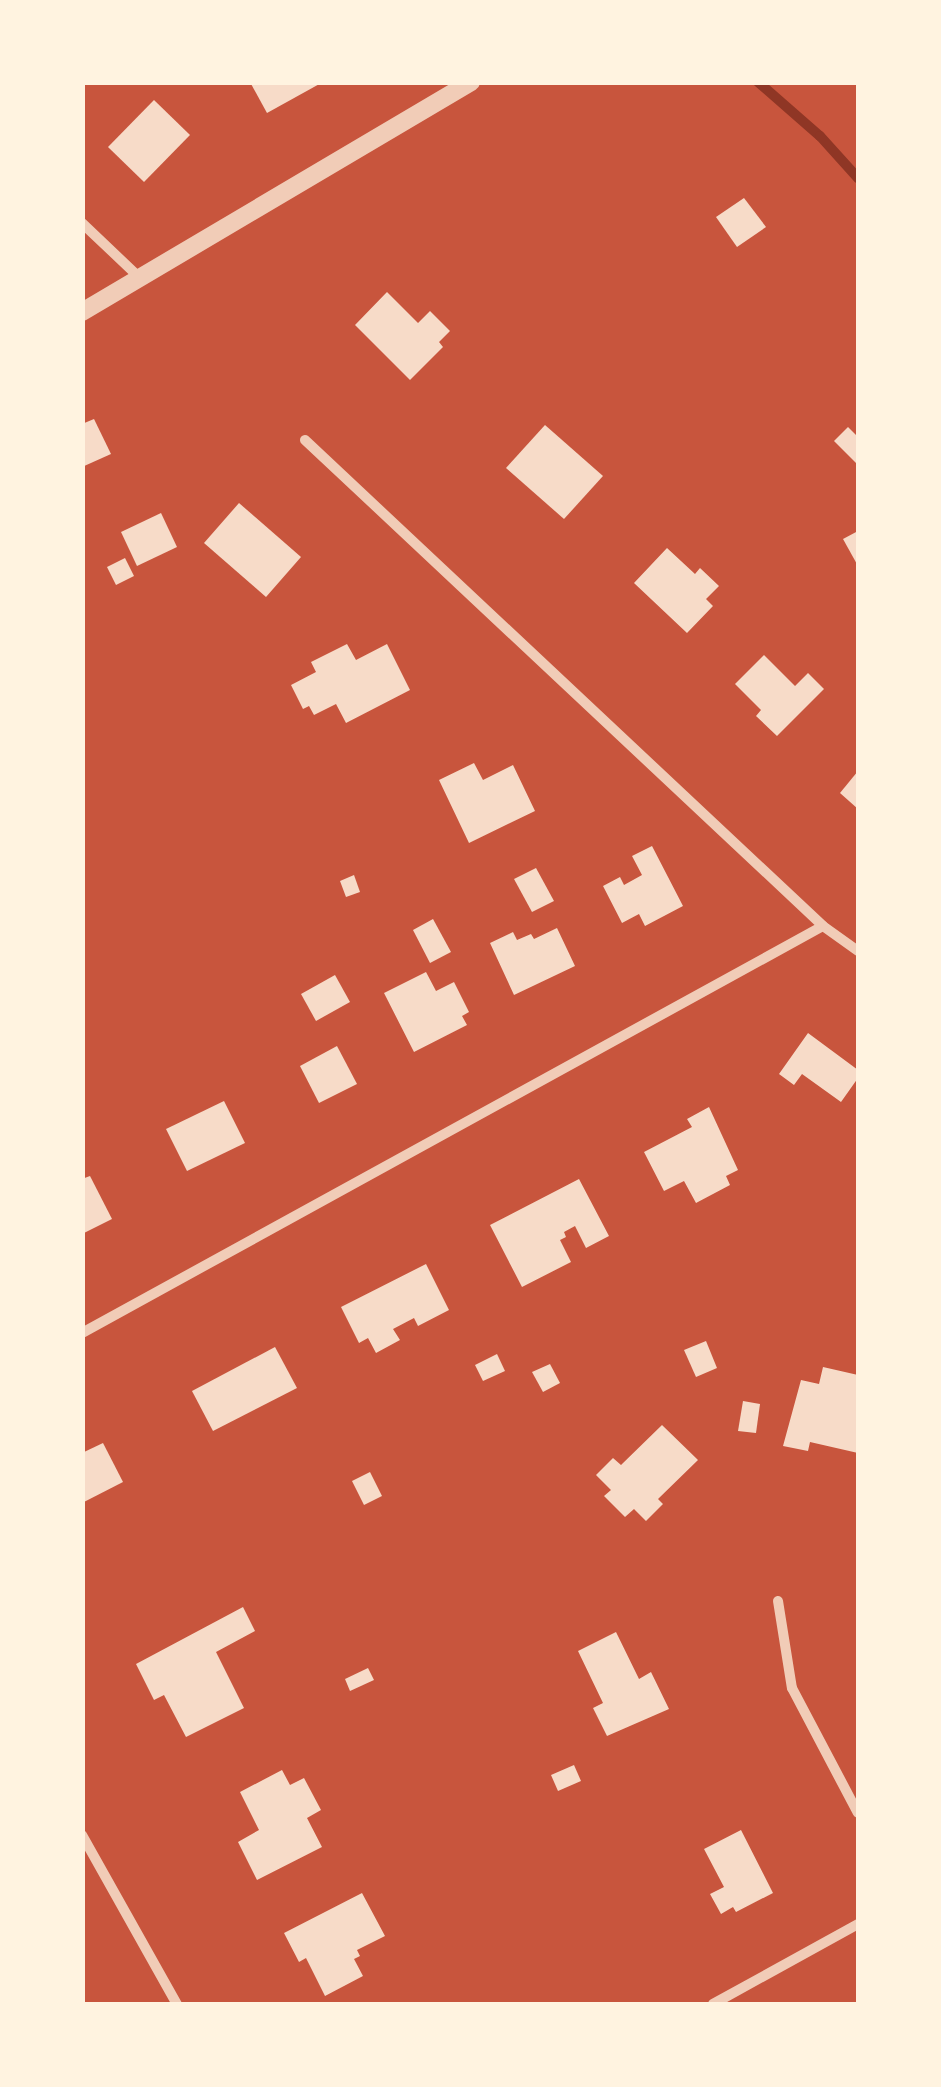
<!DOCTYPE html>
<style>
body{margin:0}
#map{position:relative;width:941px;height:2087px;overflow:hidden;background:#c8553d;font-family:"Alegreya Sans",sans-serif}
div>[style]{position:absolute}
.stream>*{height:10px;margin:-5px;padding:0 5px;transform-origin:5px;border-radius:5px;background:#8f3625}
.building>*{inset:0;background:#f7dbc8}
.minor>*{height:10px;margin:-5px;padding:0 5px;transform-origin:5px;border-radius:5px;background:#f1ccb7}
.tertiary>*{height:18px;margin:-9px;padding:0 9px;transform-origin:9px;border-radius:9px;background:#f1ccb7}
span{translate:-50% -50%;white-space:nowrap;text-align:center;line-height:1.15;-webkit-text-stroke:10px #fff3e0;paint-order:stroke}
.frame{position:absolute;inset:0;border:85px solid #fff3e0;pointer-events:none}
</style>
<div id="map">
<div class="stream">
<div style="left:758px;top:82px;width:82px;rotate:41.1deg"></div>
<div style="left:820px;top:136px;width:57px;rotate:47.9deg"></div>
</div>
<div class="building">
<div style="clip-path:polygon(250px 82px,323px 82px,267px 113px)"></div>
<div style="clip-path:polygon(154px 100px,190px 135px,144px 182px,108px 147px)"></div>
<div style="clip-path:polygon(744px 198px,766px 227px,737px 247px,716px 217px)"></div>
<div style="clip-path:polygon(387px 292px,418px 323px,430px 311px,450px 331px,439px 342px,443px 347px,410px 380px,355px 325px)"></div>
<div style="clip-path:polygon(94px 419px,111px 454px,82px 467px,82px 424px)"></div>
<div style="clip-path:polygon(545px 425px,603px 476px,564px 519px,506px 468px)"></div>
<div style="clip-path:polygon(848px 427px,858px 437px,858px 465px,834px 441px)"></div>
<div style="clip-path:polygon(239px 503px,301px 557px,266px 597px,204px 543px)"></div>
<div style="clip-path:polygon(161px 513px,177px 547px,137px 566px,121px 532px)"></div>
<div style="clip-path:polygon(858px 531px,858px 566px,843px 539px)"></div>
<div style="clip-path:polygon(667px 548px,695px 574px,700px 568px,719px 586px,706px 599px,713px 606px,687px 633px,634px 583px)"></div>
<div style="clip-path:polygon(125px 558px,134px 576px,116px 585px,107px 567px)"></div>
<div style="clip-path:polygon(347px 644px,356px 660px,387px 644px,410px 690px,346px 723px,336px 704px,314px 715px,309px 706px,303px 709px,291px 685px,316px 672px,311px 662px)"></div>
<div style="clip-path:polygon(764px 655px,795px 686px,808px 673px,824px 689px,777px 736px,756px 716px,761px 710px,735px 684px)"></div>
<div style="clip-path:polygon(474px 763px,483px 780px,513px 765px,535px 811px,469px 843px,439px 780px)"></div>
<div style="clip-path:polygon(858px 771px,858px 809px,840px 793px)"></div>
<div style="clip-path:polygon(652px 846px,683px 906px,645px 926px,639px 914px,622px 923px,603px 886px,620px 877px,624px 885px,642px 875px,632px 856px)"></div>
<div style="clip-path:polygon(536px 868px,554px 901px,532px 912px,514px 879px)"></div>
<div style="clip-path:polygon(354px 875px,360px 892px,346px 897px,340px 881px)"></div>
<div style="clip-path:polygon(433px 919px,451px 952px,430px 963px,413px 930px)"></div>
<div style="clip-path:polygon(557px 928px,575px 966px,514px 995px,490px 943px,513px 932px,517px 940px,531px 934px,534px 939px)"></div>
<div style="clip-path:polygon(426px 972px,436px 991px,454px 982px,469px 1012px,462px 1016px,467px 1025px,414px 1052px,384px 993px)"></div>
<div style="clip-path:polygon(335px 975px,350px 1002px,316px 1021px,301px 994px)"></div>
<div style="clip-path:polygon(808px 1033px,858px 1070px,858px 1078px,841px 1102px,802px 1074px,794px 1085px,779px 1074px)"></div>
<div style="clip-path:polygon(337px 1046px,357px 1084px,319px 1103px,300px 1066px)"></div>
<div style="clip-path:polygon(224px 1101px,245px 1143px,187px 1171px,166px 1129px)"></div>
<div style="clip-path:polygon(709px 1107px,738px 1170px,726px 1176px,730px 1185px,696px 1203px,684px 1181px,664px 1191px,644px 1152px,692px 1127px,687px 1119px)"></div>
<div style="clip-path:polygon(90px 1176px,112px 1219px,82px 1234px,82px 1179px)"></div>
<div style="clip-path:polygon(579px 1179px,609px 1236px,586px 1248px,575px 1226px,564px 1232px,566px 1237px,560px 1240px,571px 1262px,522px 1287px,490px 1225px)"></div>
<div style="clip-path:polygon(426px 1264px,449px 1310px,418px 1326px,414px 1318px,393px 1329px,400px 1340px,376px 1353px,368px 1338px,359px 1343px,341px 1307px)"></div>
<div style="clip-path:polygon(706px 1341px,717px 1368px,696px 1377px,684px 1350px)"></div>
<div style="clip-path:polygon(275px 1347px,297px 1388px,213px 1431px,192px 1391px)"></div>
<div style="clip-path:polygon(497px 1354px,505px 1371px,483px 1381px,475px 1365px)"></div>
<div style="clip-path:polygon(550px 1364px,560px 1383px,543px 1392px,532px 1372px)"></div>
<div style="clip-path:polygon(823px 1367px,858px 1375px,858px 1453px,810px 1442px,808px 1451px,783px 1446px,801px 1380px,819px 1384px)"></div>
<div style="clip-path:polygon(743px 1401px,760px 1404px,756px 1433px,738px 1431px)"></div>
<div style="clip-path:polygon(662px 1425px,698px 1460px,658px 1499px,663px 1504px,646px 1521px,634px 1509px,625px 1517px,604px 1496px,611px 1490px,596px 1475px,613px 1458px,621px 1465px)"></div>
<div style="clip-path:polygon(103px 1443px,123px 1482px,82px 1503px,82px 1453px)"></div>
<div style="clip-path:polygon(370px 1472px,382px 1496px,364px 1505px,352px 1481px)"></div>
<div style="clip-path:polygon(243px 1607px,255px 1631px,216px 1652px,244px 1708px,186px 1737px,164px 1695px,154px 1700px,136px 1664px)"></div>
<div style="clip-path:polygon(616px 1632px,639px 1679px,651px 1672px,669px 1709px,607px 1736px,593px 1708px,603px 1703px,578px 1651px)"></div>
<div style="clip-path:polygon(368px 1668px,374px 1680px,350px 1691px,345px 1679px)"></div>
<div style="clip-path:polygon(574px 1765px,581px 1781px,558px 1791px,551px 1775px)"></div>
<div style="clip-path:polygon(282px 1770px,290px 1785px,304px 1778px,321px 1810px,307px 1818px,322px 1847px,257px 1880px,238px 1842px,259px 1830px,240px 1792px)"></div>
<div style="clip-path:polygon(741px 1830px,773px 1893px,736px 1912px,733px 1907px,721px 1914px,710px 1894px,724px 1887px,704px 1849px)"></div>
<div style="clip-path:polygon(362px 1893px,385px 1936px,357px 1950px,360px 1956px,354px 1959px,363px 1976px,325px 1996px,306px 1958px,299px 1962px,284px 1933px)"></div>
</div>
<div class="minor">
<div style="left:82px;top:223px;width:80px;rotate:43.5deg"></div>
<div style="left:305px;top:440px;width:710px;rotate:43.17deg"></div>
<div style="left:823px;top:926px;width:43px;rotate:35.5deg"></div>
<div style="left:82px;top:1333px;width:845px;rotate:-28.78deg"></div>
<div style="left:778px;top:1601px;width:88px;rotate:80.9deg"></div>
<div style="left:792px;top:1688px;width:141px;rotate:62.2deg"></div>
<div style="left:82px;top:1835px;width:194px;rotate:60.7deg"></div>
<div style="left:713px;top:2004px;width:166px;rotate:-28.9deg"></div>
</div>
<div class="tertiary">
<div style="left:82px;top:312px;width:452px;rotate:-30.6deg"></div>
</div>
<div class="frame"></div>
</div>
